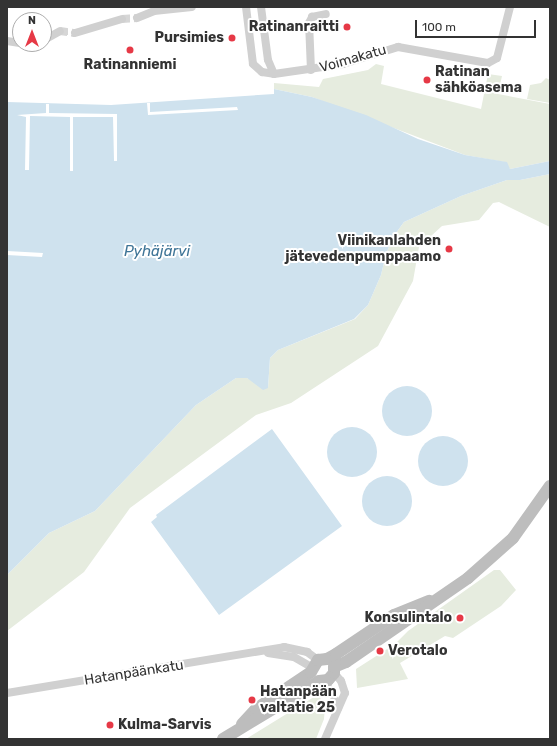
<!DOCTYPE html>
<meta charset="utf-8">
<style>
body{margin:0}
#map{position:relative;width:557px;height:746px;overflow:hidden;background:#fff;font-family:Rubik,sans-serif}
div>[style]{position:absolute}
.green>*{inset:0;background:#e6ecdf}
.water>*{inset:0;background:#cfe2ee}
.round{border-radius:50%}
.pier>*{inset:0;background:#fff}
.street-tunnel>*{height:8px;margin-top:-4px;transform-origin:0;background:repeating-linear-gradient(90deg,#d6d6d6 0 8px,transparent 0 12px)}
.street>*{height:8px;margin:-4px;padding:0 4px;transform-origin:4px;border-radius:4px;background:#d0d0d0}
.secondary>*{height:12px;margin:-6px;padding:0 6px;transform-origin:6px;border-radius:6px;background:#bdbdbd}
.dots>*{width:11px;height:11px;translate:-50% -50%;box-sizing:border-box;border:2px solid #fff;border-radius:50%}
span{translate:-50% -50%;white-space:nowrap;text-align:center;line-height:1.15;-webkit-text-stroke:4px #fff;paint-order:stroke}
.poi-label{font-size:14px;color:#333;font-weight:700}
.right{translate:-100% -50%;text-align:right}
.left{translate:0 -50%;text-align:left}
.street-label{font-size:14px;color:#333}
.water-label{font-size:15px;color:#3f7597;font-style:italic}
.frame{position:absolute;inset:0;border:8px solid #333;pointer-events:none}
.north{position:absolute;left:12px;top:12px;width:40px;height:40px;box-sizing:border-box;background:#fff;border:1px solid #adadad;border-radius:50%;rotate:0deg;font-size:11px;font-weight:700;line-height:16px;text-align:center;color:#333}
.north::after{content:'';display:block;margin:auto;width:14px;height:18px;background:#e63946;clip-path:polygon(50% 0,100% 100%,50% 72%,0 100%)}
.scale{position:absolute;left:415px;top:20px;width:121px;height:18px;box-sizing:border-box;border:2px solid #333;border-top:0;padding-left:5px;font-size:12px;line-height:14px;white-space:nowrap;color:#333;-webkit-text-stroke:3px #fff;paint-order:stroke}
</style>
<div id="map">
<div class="green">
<div style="clip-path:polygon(376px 64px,384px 66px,381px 84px,481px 109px,488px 74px,502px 76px,498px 94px,550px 104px,550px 161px,510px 169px,504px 162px,465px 155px,312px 97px,274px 89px,274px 83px,319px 87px,323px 79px,368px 70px)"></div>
<div style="clip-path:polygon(546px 78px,550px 80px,550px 103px,527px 99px,530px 85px,541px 83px)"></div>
<div style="clip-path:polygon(550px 174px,550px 227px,499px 202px,493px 203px,479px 220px,442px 226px,419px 247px,413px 281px,378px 346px,291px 403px,256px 415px,130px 508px,84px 572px,7px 631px,7px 575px,49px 533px,95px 511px,196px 405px,236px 378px,247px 378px,268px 388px,270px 358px,278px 350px,355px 319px,368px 305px,381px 275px,386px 254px,393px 237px,404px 222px,461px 196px,507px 180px,520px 180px)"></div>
<div style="clip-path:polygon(494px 570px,500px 570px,516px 590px,501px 606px,453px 638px,445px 636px,400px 663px,408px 679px,357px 688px,356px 669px,395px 644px,408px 631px)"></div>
<div style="clip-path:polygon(319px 696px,325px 706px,324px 719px,316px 739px,246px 739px,314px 697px)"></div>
</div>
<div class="water">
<div style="clip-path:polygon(274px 89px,312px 97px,366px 115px,418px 139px,465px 155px,507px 162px,510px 169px,550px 161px,550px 174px,520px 180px,507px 180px,461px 196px,404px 222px,393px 237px,386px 254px,381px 275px,368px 305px,354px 319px,278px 350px,270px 358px,268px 388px,263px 390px,247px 378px,236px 378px,196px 405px,95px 511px,49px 533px,7px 575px,7px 102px,111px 105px,274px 94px)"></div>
<div class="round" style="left:382px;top:386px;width:50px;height:50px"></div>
<div class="round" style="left:327px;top:427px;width:50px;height:50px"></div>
<div style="clip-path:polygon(272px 429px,342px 526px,219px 615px,151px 522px,157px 517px,156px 515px)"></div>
<div class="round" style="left:418px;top:436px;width:50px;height:50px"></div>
<div class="round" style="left:362px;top:476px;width:50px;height:50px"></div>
</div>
<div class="pier">
<div style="clip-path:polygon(147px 103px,150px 103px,150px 112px,237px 107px,238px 110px,148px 115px)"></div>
<div style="clip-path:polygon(46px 104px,49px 104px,49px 113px,117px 114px,117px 161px,114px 161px,113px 117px,73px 117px,73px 171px,70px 171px,70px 117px,30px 116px,29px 170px,25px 170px,26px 117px,17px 115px,46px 113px)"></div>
<div style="clip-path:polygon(7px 251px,43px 253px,42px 257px,7px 255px)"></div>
</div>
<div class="street-tunnel">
<div style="left:122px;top:19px;width:15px;rotate:-4deg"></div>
<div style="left:60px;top:31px;width:15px;rotate:8deg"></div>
</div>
<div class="street">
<div style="left:246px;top:7px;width:57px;rotate:83deg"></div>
<div style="left:253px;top:64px;width:12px;rotate:42deg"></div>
<div style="left:262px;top:72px;width:12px;rotate:9deg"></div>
<div style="left:274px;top:74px;width:70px;rotate:-8.2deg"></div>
<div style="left:343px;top:64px;width:58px;rotate:-17.2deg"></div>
<div style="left:398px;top:47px;width:91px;rotate:10.1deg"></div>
<div style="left:488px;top:63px;width:10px;rotate:-29deg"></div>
<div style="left:497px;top:58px;width:53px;rotate:-75.7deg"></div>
<div style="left:261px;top:7px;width:53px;rotate:82.5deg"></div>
<div style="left:268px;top:60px;width:15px;rotate:67deg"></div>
<div style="left:137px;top:18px;width:18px;rotate:-22deg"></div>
<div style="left:154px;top:11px;width:38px;rotate:-6deg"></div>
<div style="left:75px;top:33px;width:49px;rotate:-16.6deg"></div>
<div style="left:44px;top:40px;width:18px;rotate:-29deg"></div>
<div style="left:7px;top:41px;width:13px;rotate:9deg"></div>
<div style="left:311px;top:70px;width:47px;rotate:-92.4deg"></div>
<div style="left:309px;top:23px;width:7px;rotate:-63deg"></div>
<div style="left:312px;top:17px;width:14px;rotate:-12deg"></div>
<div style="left:268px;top:653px;width:26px;rotate:9deg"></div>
<div style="left:294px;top:657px;width:20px;rotate:30deg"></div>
<div style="left:324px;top:682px;width:15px;rotate:53deg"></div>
<div style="left:333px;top:694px;width:15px;rotate:70deg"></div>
<div style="left:7px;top:693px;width:281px;rotate:-9.4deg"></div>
<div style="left:284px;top:647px;width:24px;rotate:12deg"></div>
<div style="left:307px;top:652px;width:14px;rotate:36deg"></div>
<div style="left:325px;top:739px;width:50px;rotate:-66.5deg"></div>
<div style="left:345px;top:693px;width:13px;rotate:-108deg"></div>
<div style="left:341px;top:681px;width:11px;rotate:-131deg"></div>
</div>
<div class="secondary">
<div style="left:242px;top:724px;width:21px;rotate:-47deg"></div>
<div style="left:256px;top:709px;width:66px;rotate:-33.9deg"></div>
<div style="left:311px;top:672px;width:14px;rotate:-60deg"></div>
<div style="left:318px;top:660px;width:9px;rotate:-6deg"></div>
<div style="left:327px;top:659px;width:10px;rotate:-29deg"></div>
<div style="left:336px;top:654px;width:70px;rotate:-33.9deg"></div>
<div style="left:394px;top:615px;width:38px;rotate:-22deg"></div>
<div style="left:223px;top:739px;width:112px;rotate:-31.1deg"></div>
<div style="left:319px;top:681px;width:9px;rotate:-6deg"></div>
<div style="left:328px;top:680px;width:9px;rotate:-49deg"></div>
<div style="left:334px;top:673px;width:6px;rotate:-90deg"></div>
<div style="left:334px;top:667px;width:13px;rotate:-23deg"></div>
<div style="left:346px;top:662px;width:148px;rotate:-34.5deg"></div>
<div style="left:468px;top:578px;width:60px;rotate:-41.6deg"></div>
<div style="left:513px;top:538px;width:64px;rotate:-54.6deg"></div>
</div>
<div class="dots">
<div style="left:347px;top:27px;background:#e63946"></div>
<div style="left:232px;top:38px;background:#e63946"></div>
<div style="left:130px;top:50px;background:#e63946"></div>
<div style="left:427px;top:80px;background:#e63946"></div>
<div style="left:449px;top:249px;background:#e63946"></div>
<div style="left:460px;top:618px;background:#e63946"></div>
<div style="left:380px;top:651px;background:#e63946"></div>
<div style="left:252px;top:700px;background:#e63946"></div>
<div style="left:110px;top:725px;background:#e63946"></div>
</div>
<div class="poi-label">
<span class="right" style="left:339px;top:27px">Ratinanraitti</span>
<span class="right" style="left:224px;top:38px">Pursimies</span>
<span style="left:130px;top:65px">Ratinanniemi</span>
<span class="left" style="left:435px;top:80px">Ratinan<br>sähköasema</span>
<span class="right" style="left:441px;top:249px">Viinikanlahden<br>jätevedenpumppaamo</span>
<span class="right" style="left:452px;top:618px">Konsulintalo</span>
<span class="left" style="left:388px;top:651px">Verotalo</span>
<span class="left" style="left:260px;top:700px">Hatanpään<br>valtatie 25</span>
<span class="left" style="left:118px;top:725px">Kulma-Sarvis</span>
</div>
<div class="street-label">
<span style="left:353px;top:59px;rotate:-16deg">Voimakatu</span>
<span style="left:134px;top:673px;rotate:-9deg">Hatanpäänkatu</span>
</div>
<div class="water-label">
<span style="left:157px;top:252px">Pyhäjärvi</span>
</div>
<div class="frame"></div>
<div class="north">N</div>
<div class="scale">100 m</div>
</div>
